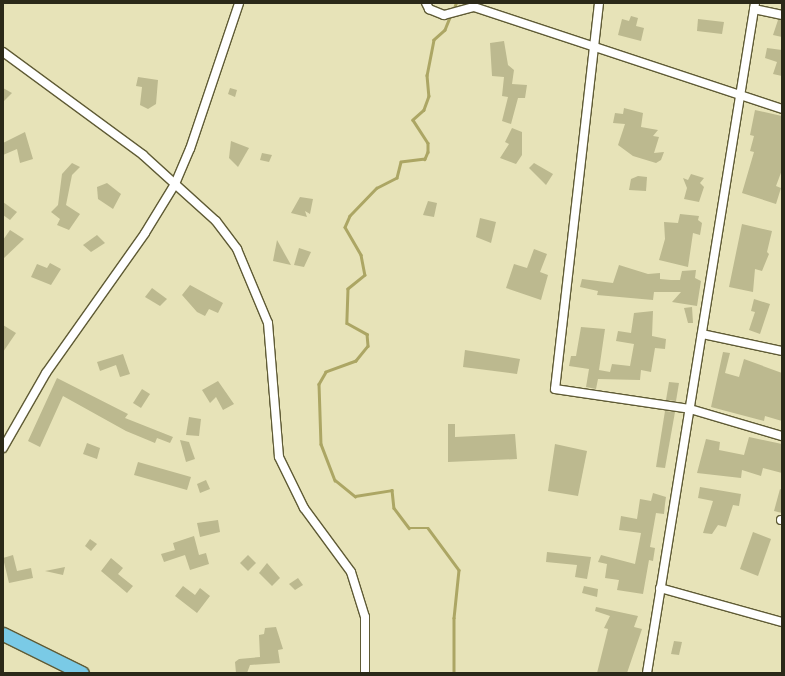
<!DOCTYPE html>
<style>
body{margin:0}
#map{position:relative;width:785px;height:676px;overflow:hidden;background:#e7e3b8;font-family:Signika,sans-serif}
div>[style]{position:absolute}
.stream>*{height:2.5px;margin:-1.25px;padding:0 1.25px;transform-origin:1.25px;border-radius:1.25px;background:#aca664}
.building>*{inset:0;background:#bcb98f}
.roads{filter:drop-shadow(1px 0 #5f5b35) drop-shadow(-1px 0 #5f5b35) drop-shadow(0 1px #5f5b35) drop-shadow(0 -1px #5f5b35)}
.minor>*{height:8px;margin:-4px;padding:0 4px;transform-origin:4px;border-radius:4px;background:#fff}
.trunk>*{height:13px;margin:-6.5px;padding:0 6.5px;transform-origin:6.5px;border-radius:6.5px;background:#7acae6}
span{translate:-50% -50%;white-space:nowrap;text-align:center;line-height:1.15;-webkit-text-stroke:3px #f4f1c5;paint-order:stroke}
.frame{position:absolute;inset:0;border:4px solid #2b2919;pointer-events:none}
</style>
<div id="map">
<div class="stream">
<div style="left:453px;top:10px;width:8px;rotate:-67deg"></div>
<div style="left:451px;top:15px;width:16px;rotate:112deg"></div>
<div style="left:445px;top:30px;width:15px;rotate:138deg"></div>
<div style="left:434px;top:40px;width:36px;rotate:101deg"></div>
<div style="left:427px;top:75px;width:21px;rotate:85deg"></div>
<div style="left:429px;top:96px;width:15px;rotate:110deg"></div>
<div style="left:424px;top:110px;width:15px;rotate:138deg"></div>
<div style="left:413px;top:120px;width:27px;rotate:57deg"></div>
<div style="left:428px;top:143px;width:9px;rotate:90deg"></div>
<div style="left:428px;top:152px;width:8px;rotate:113deg"></div>
<div style="left:425px;top:159px;width:24px;rotate:173deg"></div>
<div style="left:401px;top:162px;width:16px;rotate:104deg"></div>
<div style="left:397px;top:178px;width:22px;rotate:153deg"></div>
<div style="left:377px;top:188px;width:39px;rotate:134deg"></div>
<div style="left:350px;top:216px;width:12px;rotate:114deg"></div>
<div style="left:345px;top:227px;width:32px;rotate:60deg"></div>
<div style="left:361px;top:255px;width:20px;rotate:79deg"></div>
<div style="left:365px;top:275px;width:22px;rotate:141deg"></div>
<div style="left:348px;top:289px;width:34px;rotate:92deg"></div>
<div style="left:347px;top:323px;width:23px;rotate:29deg"></div>
<div style="left:367px;top:334px;width:12px;rotate:85deg"></div>
<div style="left:368px;top:346px;width:19px;rotate:129deg"></div>
<div style="left:356px;top:361px;width:32px;rotate:160deg"></div>
<div style="left:326px;top:372px;width:14px;rotate:120deg"></div>
<div style="left:319px;top:384px;width:60px;rotate:88.1deg"></div>
<div style="left:321px;top:444px;width:39px;rotate:69deg"></div>
<div style="left:335px;top:480px;width:26px;rotate:39deg"></div>
<div style="left:355px;top:496px;width:37px;rotate:-9deg"></div>
<div style="left:392px;top:490px;width:18px;rotate:84deg"></div>
<div style="left:394px;top:508px;width:25px;rotate:53deg"></div>
<div style="left:409px;top:528px;width:19px"></div>
<div style="left:428px;top:528px;width:52px;rotate:53.6deg"></div>
<div style="left:459px;top:570px;width:48px;rotate:95.9deg"></div>
<div style="left:454px;top:618px;width:55px;rotate:90deg"></div>
</div>
<div class="building">
<div style="clip-path:polygon(631px 16px,638px 18px,636px 26px,644px 28px,641px 41px,618px 35px,622px 19px,629px 21px)"></div>
<div style="clip-path:polygon(698px 19px,724px 22px,722px 34px,697px 31px)"></div>
<div style="clip-path:polygon(778px 20px,782px 20px,782px 37px,773px 35px)"></div>
<div style="clip-path:polygon(504px 41px,508px 65px,514px 70px,512px 84px,527px 85px,525px 98px,518px 98px,511px 124px,502px 121px,508px 97px,502px 96px,504px 77px,492px 76px,490px 43px)"></div>
<div style="clip-path:polygon(767px 48px,782px 50px,782px 76px,773px 74px,777px 62px,765px 58px)"></div>
<div style="clip-path:polygon(138px 77px,158px 80px,156px 104px,148px 109px,140px 105px,142px 87px,136px 86px)"></div>
<div style="clip-path:polygon(3px 88px,12px 93px,3px 102px)"></div>
<div style="clip-path:polygon(230px 88px,237px 90px,235px 97px,228px 94px)"></div>
<div style="clip-path:polygon(624px 108px,643px 113px,641px 127px,658px 130px,653px 136px,659px 137px,654px 153px,664px 152px,661px 160px,656px 163px,633px 156px,618px 145px,625px 124px,613px 123px,615px 113px,623px 114px)"></div>
<div style="clip-path:polygon(755px 110px,782px 116px,782px 170px,776px 186px,781px 188px,776px 204px,742px 193px,754px 152px,750px 151px,754px 136px,750px 135px)"></div>
<div style="clip-path:polygon(512px 128px,522px 132px,522px 155px,516px 164px,500px 158px,509px 144px,505px 142px)"></div>
<div style="clip-path:polygon(25px 132px,33px 159px,20px 163px,17px 149px,3px 155px,3px 143px)"></div>
<div style="clip-path:polygon(231px 141px,249px 148px,238px 167px,229px 158px)"></div>
<div style="clip-path:polygon(262px 153px,272px 155px,269px 162px,260px 160px)"></div>
<div style="clip-path:polygon(72px 163px,80px 167px,72px 175px,66px 205px,80px 214px,69px 230px,57px 225px,60px 219px,51px 212px,58px 205px,62px 174px)"></div>
<div style="clip-path:polygon(534px 163px,553px 174px,546px 185px,529px 168px)"></div>
<div style="clip-path:polygon(691px 174px,704px 178px,700px 183px,704px 187px,699px 202px,684px 199px,687px 188px,683px 178px,688px 180px)"></div>
<div style="clip-path:polygon(638px 176px,647px 177px,646px 191px,629px 190px,631px 179px)"></div>
<div style="clip-path:polygon(107px 183px,121px 194px,113px 209px,98px 199px,97px 187px)"></div>
<div style="clip-path:polygon(300px 197px,313px 199px,310px 214px,305px 211px,307px 217px,291px 213px)"></div>
<div style="clip-path:polygon(428px 201px,437px 203px,434px 217px,423px 215px)"></div>
<div style="clip-path:polygon(3px 202px,17px 212px,10px 220px,3px 215px)"></div>
<div style="clip-path:polygon(680px 214px,699px 216px,698px 220px,702px 223px,700px 235px,693px 233px,688px 267px,659px 260px,665px 239px,664px 222px,678px 223px)"></div>
<div style="clip-path:polygon(480px 218px,496px 222px,491px 243px,476px 237px)"></div>
<div style="clip-path:polygon(742px 224px,772px 231px,767px 252px,769px 254px,762px 271px,755px 269px,753px 292px,729px 287px)"></div>
<div style="clip-path:polygon(10px 230px,24px 239px,3px 259px,3px 240px)"></div>
<div style="clip-path:polygon(97px 235px,105px 243px,91px 252px,83px 245px)"></div>
<div style="clip-path:polygon(277px 240px,291px 265px,273px 261px)"></div>
<div style="clip-path:polygon(299px 248px,311px 252px,304px 267px,294px 265px)"></div>
<div style="clip-path:polygon(534px 249px,547px 254px,540px 272px,548px 275px,541px 300px,506px 288px,514px 264px,527px 268px)"></div>
<div style="clip-path:polygon(50px 263px,61px 269px,51px 285px,31px 277px,37px 264px,47px 268px)"></div>
<div style="clip-path:polygon(619px 265px,648px 274px,660px 273px,660px 279px,671px 280px,680px 280px,682px 271px,696px 270px,695px 278px,701px 281px,697px 306px,672px 302px,681px 292px,654px 292px,653px 300px,597px 295px,598px 291px,580px 287px,582px 279px,613px 283px)"></div>
<div style="clip-path:polygon(190px 285px,223px 303px,218px 313px,209px 309px,205px 316px,197px 312px,182px 295px)"></div>
<div style="clip-path:polygon(152px 288px,167px 299px,160px 306px,145px 297px)"></div>
<div style="clip-path:polygon(754px 299px,770px 304px,760px 334px,749px 330px,755px 312px,751px 311px)"></div>
<div style="clip-path:polygon(692px 307px,693px 323px,688px 323px,684px 308px)"></div>
<div style="clip-path:polygon(653px 311px,652px 336px,666px 339px,665px 349px,655px 348px,651px 372px,641px 370px,640px 380px,598px 379px,596px 389px,586px 387px,589px 369px,569px 366px,571px 356px,576px 356px,581px 327px,605px 329px,599px 370px,610px 372px,612px 364px,630px 366px,634px 344px,616px 341px,618px 331px,631px 333px,634px 313px)"></div>
<div style="clip-path:polygon(3px 325px,16px 333px,3px 352px)"></div>
<div style="clip-path:polygon(465px 350px,520px 359px,517px 374px,463px 367px)"></div>
<div style="clip-path:polygon(723px 352px,730px 353px,725px 373px,739px 377px,744px 359px,782px 373px,782px 421px,765px 416px,764px 421px,711px 407px)"></div>
<div style="clip-path:polygon(123px 354px,130px 374px,120px 377px,116px 365px,100px 371px,97px 362px)"></div>
<div style="clip-path:polygon(57px 378px,128px 414px,125px 418px,173px 437px,170px 443px,157px 438px,155px 443px,126px 431px,63px 396px,40px 447px,28px 441px)"></div>
<div style="clip-path:polygon(218px 381px,234px 404px,223px 410px,216px 397px,210px 403px,202px 390px)"></div>
<div style="clip-path:polygon(669px 382px,679px 383px,676px 401px,666px 400px)"></div>
<div style="clip-path:polygon(142px 389px,150px 394px,141px 408px,133px 403px)"></div>
<div style="clip-path:polygon(665px 411px,675px 412px,665px 468px,656px 467px)"></div>
<div style="clip-path:polygon(189px 417px,201px 419px,199px 436px,186px 435px)"></div>
<div style="clip-path:polygon(448px 424px,455px 424px,455px 437px,515px 434px,517px 459px,448px 462px)"></div>
<div style="clip-path:polygon(749px 437px,782px 444px,782px 473px,763px 468px,761px 476px,742px 470px,741px 478px,697px 473px,706px 439px,720px 442px,719px 450px,744px 455px)"></div>
<div style="clip-path:polygon(180px 440px,189px 442px,195px 459px,186px 462px)"></div>
<div style="clip-path:polygon(87px 443px,100px 448px,97px 459px,83px 454px)"></div>
<div style="clip-path:polygon(555px 444px,587px 451px,578px 496px,548px 491px)"></div>
<div style="clip-path:polygon(138px 462px,191px 477px,187px 490px,134px 475px)"></div>
<div style="clip-path:polygon(206px 480px,210px 489px,200px 493px,197px 484px)"></div>
<div style="clip-path:polygon(700px 487px,741px 494px,739px 506px,733px 505px,726px 527px,718px 525px,712px 534px,703px 533px,713px 501px,698px 498px)"></div>
<div style="clip-path:polygon(780px 489px,782px 490px,782px 513px,774px 511px)"></div>
<div style="clip-path:polygon(653px 493px,666px 497px,665px 504px,664px 514px,656px 513px,650px 547px,655px 548px,653px 561px,649px 560px,643px 594px,617px 590px,619px 580px,605px 578px,607px 564px,598px 562px,601px 555px,635px 564px,641px 533px,619px 530px,621px 516px,637px 519px,640px 499px,651px 501px)"></div>
<div style="clip-path:polygon(218px 520px,220px 532px,200px 537px,197px 523px)"></div>
<div style="clip-path:polygon(753px 532px,771px 539px,758px 576px,740px 569px)"></div>
<div style="clip-path:polygon(194px 536px,199px 555px,206px 553px,209px 564px,190px 570px,185px 555px,164px 562px,161px 554px,175px 550px,173px 543px)"></div>
<div style="clip-path:polygon(90px 539px,97px 544px,91px 551px,85px 546px)"></div>
<div style="clip-path:polygon(547px 552px,591px 557px,587px 579px,575px 577px,577px 565px,546px 562px)"></div>
<div style="clip-path:polygon(13px 555px,17px 571px,31px 568px,33px 578px,9px 583px,3px 558px)"></div>
<div style="clip-path:polygon(248px 555px,256px 563px,248px 571px,240px 563px)"></div>
<div style="clip-path:polygon(111px 558px,123px 568px,118px 574px,133px 586px,127px 593px,101px 571px)"></div>
<div style="clip-path:polygon(267px 563px,280px 578px,272px 586px,259px 573px)"></div>
<div style="clip-path:polygon(65px 567px,63px 575px,45px 571px)"></div>
<div style="clip-path:polygon(298px 578px,303px 585px,295px 590px,289px 584px)"></div>
<div style="clip-path:polygon(183px 586px,195px 595px,200px 588px,210px 596px,197px 613px,175px 596px)"></div>
<div style="clip-path:polygon(584px 586px,598px 589px,597px 597px,582px 593px)"></div>
<div style="clip-path:polygon(596px 607px,638px 616px,634px 627px,642px 629px,627px 673px,597px 673px,608px 629px,604px 628px,610px 616px,595px 611px)"></div>
<div style="clip-path:polygon(276px 627px,283px 649px,278px 650px,280px 663px,250px 665px,247px 673px,236px 673px,235px 662px,239px 659px,260px 657px,259px 635px,264px 634px,265px 628px)"></div>
<div style="clip-path:polygon(674px 641px,682px 642px,679px 655px,671px 654px)"></div>
</div>
<div class="roads">
<div class="minor">
<div style="left:426px;top:3px;width:7px;rotate:63deg"></div>
<div style="left:429px;top:9px;width:16px;rotate:22deg"></div>
<div style="left:444px;top:15px;width:31px;rotate:-15deg"></div>
<div style="left:474px;top:7px;width:324px;rotate:18.3deg"></div>
<div style="left:599px;top:3px;width:388px;rotate:96.5deg"></div>
<div style="left:555px;top:389px;width:136px;rotate:8.4deg"></div>
<div style="left:690px;top:409px;width:96px;rotate:16.4deg"></div>
<div style="left:754px;top:9px;width:29px;rotate:12deg"></div>
<div style="left:3px;top:52px;width:174px;rotate:36.3deg"></div>
<div style="left:143px;top:155px;width:43px;rotate:42.2deg"></div>
<div style="left:175px;top:184px;width:38px;rotate:-67deg"></div>
<div style="left:190px;top:149px;width:154px;rotate:-71.4deg"></div>
<div style="left:702px;top:334px;width:82px;rotate:12deg"></div>
<div style="left:3px;top:448px;width:86px;rotate:-60.2deg"></div>
<div style="left:46px;top:373px;width:171px;rotate:-54.7deg"></div>
<div style="left:145px;top:233px;width:57px;rotate:-58.5deg"></div>
<div style="left:175px;top:184px;width:55px;rotate:42.1deg"></div>
<div style="left:216px;top:221px;width:35px;rotate:53deg"></div>
<div style="left:237px;top:249px;width:80px;rotate:67.3deg"></div>
<div style="left:268px;top:323px;width:134px;rotate:85.3deg"></div>
<div style="left:279px;top:457px;width:57px;rotate:63.9deg"></div>
<div style="left:304px;top:508px;width:79px;rotate:53.7deg"></div>
<div style="left:351px;top:572px;width:47px;rotate:72.7deg"></div>
<div style="left:365px;top:617px;width:56px;rotate:90deg"></div>
<div style="left:781px;top:520px;width:1px"></div>
<div style="left:660px;top:588px;width:127px;rotate:15.6deg"></div>
<div style="left:647px;top:673px;width:679px;rotate:-80.84deg"></div>
</div>
<div class="trunk">
<div style="left:3px;top:634px;width:88px;rotate:26.3deg"></div>
</div>
</div>
<div class="frame"></div>
</div>
